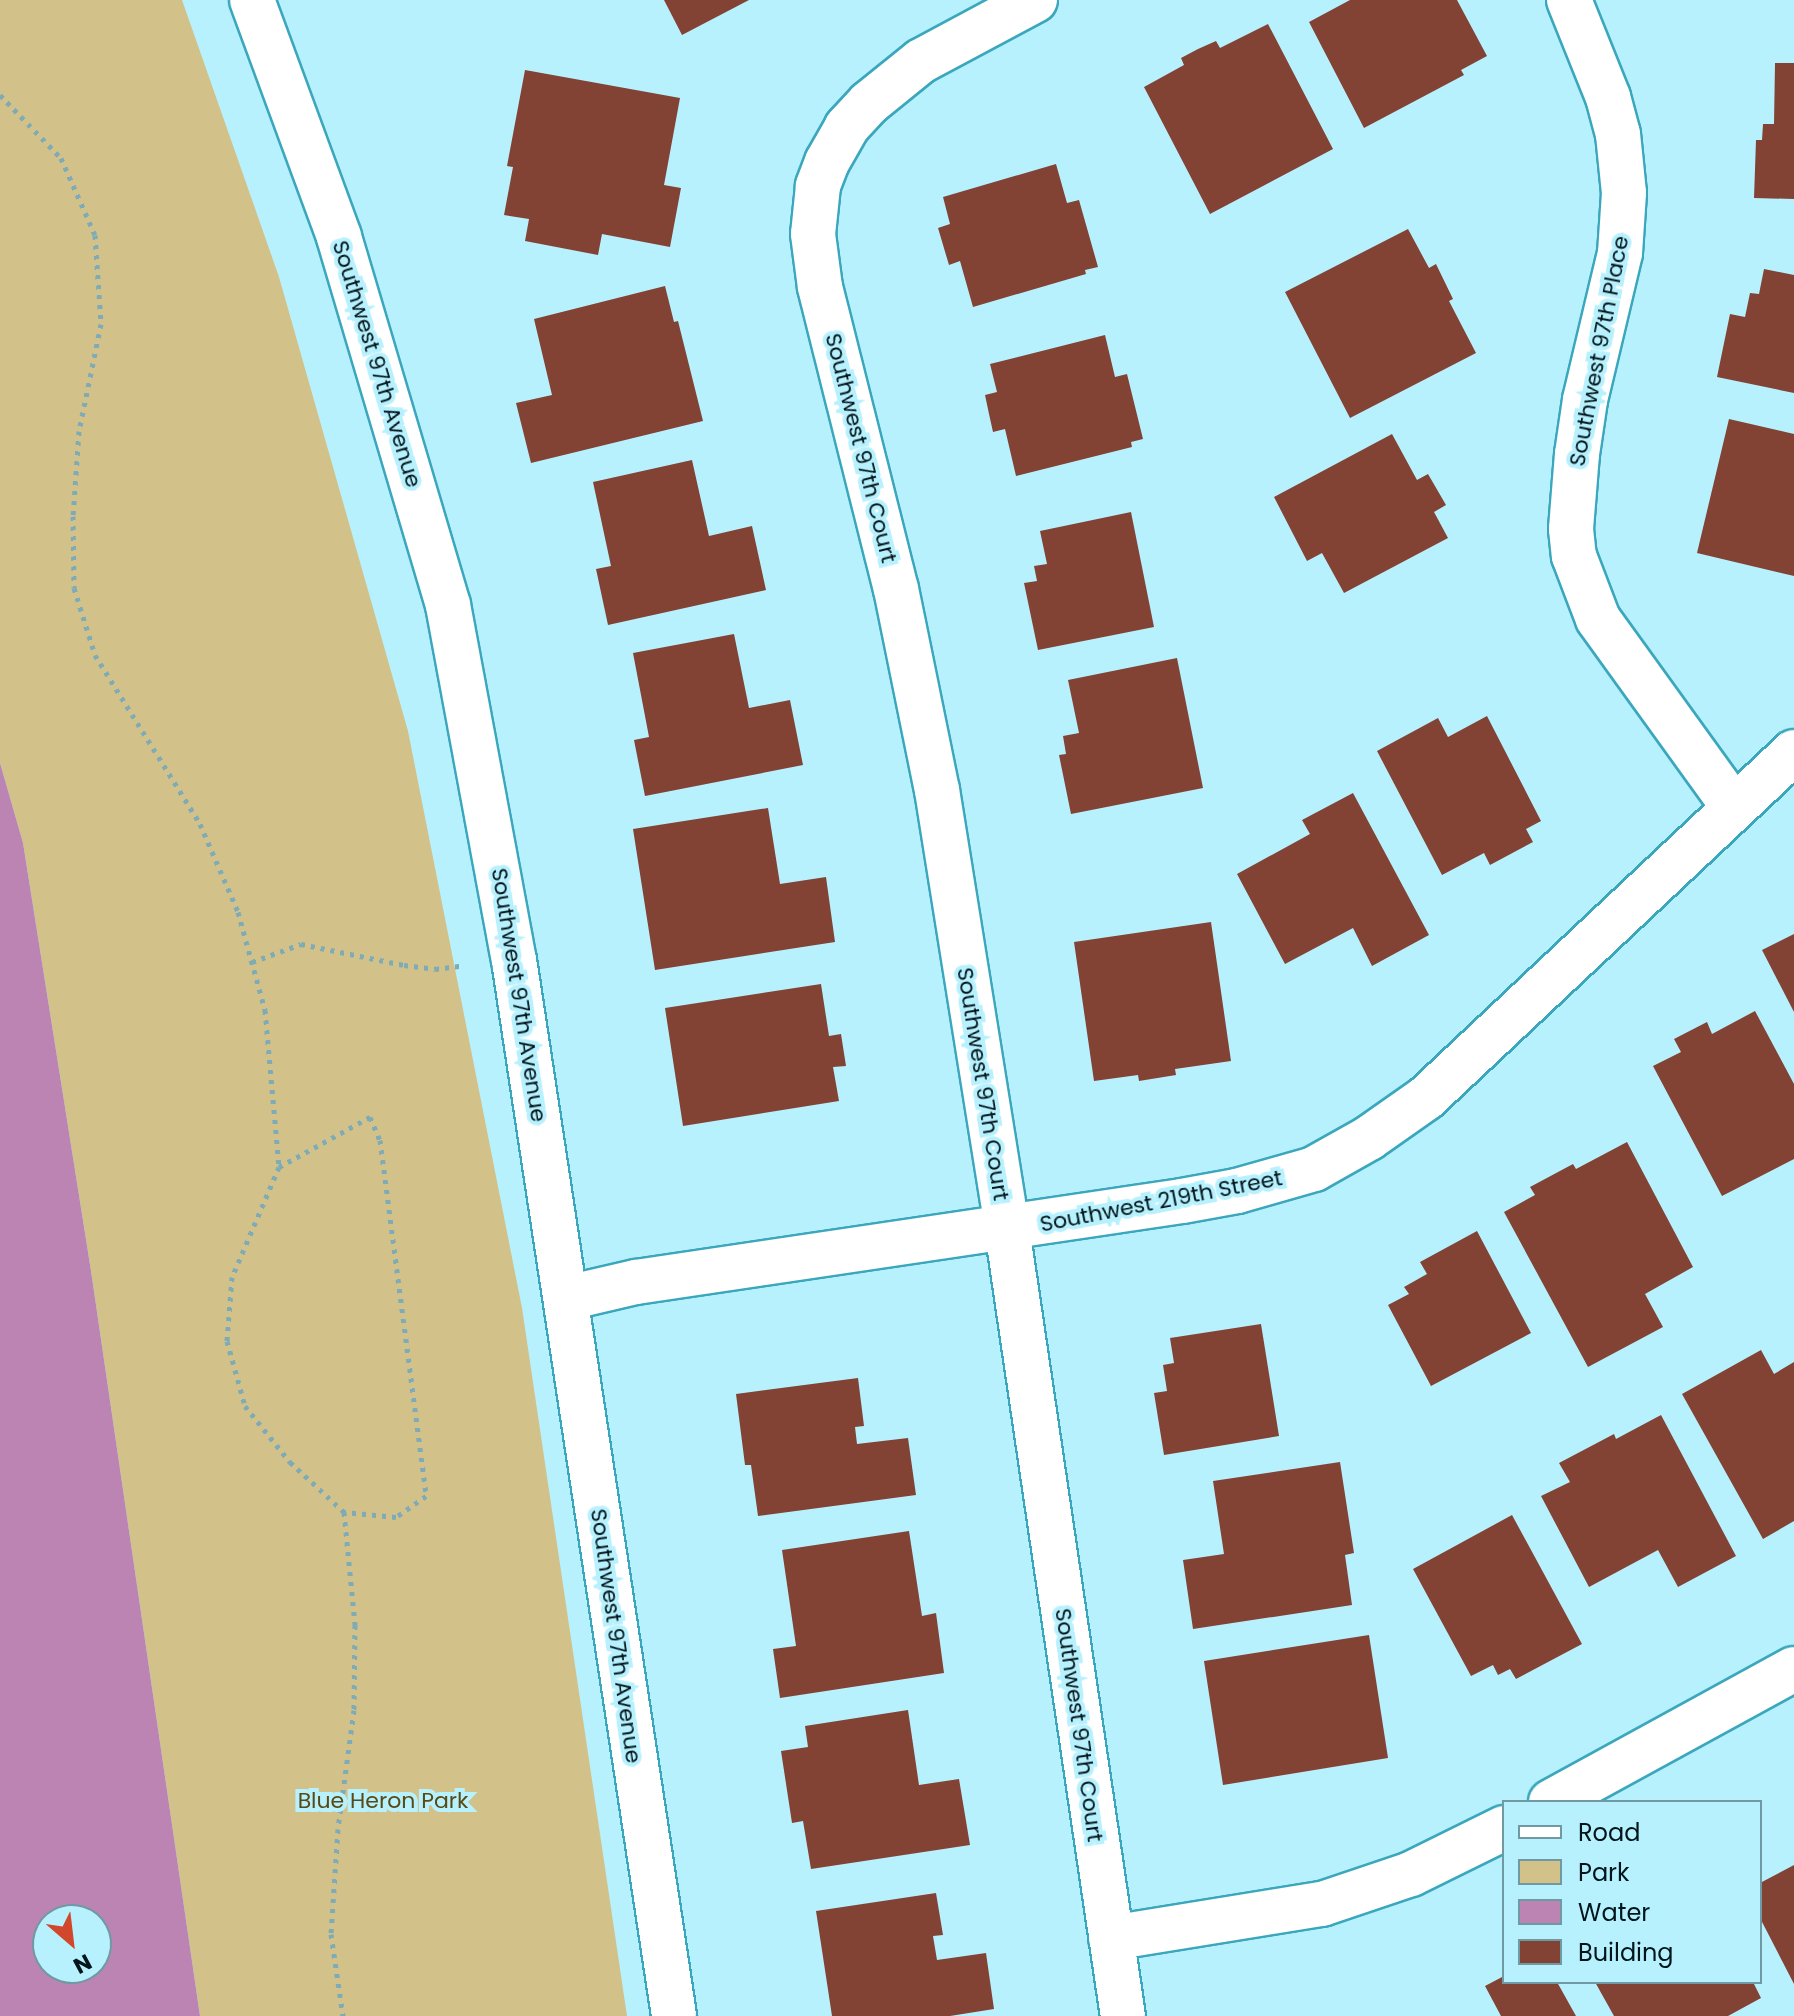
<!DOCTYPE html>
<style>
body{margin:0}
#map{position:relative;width:1794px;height:2016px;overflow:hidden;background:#b8f1fe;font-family:Poppins,sans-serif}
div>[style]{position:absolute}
.green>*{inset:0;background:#d2c188}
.water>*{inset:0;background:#bc84b2}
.building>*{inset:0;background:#824234}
.path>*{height:5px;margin-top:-2.5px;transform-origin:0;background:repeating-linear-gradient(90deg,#7eabb6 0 4px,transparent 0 10px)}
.roads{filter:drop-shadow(2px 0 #3ba7bc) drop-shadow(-2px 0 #3ba7bc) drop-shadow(0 2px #3ba7bc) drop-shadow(0 -2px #3ba7bc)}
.minor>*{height:44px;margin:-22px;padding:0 22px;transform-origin:22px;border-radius:22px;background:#fff}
.tertiary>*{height:44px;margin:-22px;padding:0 22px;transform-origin:22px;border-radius:22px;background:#fff}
span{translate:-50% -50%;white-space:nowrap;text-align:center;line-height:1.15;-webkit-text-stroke:8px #b8f1fe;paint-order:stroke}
.street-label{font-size:22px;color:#01151a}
.park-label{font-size:22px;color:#594a15}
.legend{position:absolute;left:1502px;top:1800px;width:260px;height:184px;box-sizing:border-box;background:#b8f1fe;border:2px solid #6f99a3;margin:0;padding:10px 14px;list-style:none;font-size:24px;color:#01151a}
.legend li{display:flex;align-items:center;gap:16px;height:40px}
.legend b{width:40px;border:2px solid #6f99a3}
.north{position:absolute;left:32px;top:1904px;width:80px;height:80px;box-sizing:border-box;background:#b8f1fe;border:2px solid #6f99a3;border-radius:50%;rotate:152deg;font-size:22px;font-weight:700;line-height:32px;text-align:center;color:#01151a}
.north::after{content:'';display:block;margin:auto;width:28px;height:36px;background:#d2472b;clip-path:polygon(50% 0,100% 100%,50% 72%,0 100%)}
</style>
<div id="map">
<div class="green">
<div style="clip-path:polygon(0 0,182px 0,279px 277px,408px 731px,522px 1308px,627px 2016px,200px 2016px,91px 1271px,23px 843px,0 763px)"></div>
</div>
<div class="water">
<div style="clip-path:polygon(evenodd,0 763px,23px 843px,91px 1271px,200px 2016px,0 2016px,0 763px,48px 1920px,96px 1920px,96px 1968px,48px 1968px,48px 1920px)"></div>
</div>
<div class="building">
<div style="clip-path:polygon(664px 0,749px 0,682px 35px)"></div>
<div style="clip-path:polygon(1350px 0,1457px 0,1487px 56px,1461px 70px,1464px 75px,1364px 128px,1309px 22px)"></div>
<div style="clip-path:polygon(1268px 24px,1333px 149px,1210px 214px,1144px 87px,1184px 65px,1181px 58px,1198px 49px,1216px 41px,1220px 48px)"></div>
<div style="clip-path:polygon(1775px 63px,1794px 63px,1794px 199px,1754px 198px,1756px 140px,1762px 140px,1763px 124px,1774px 124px)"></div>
<div style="clip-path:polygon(525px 70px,680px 98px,664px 185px,681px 188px,670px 247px,602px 234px,598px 255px,525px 241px,529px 219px,504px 215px,513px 167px,507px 166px)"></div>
<div style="clip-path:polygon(1056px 164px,1067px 203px,1079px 200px,1098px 267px,1085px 270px,1086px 274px,973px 307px,960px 261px,949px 265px,938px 228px,950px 224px,943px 197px)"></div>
<div style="clip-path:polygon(1408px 229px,1429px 268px,1436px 264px,1453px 299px,1449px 301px,1476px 353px,1350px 418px,1285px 292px)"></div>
<div style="clip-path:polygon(1764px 269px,1794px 275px,1794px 393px,1717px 377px,1730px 314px,1745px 317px,1750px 293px,1759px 294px)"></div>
<div style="clip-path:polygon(665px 286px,674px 322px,678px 321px,703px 421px,531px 463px,516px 403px,552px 395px,534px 319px)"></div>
<div style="clip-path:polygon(1105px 335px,1115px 377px,1127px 374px,1143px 439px,1131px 442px,1132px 447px,1016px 476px,1005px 429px,993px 432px,989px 414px,985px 395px,997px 392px,990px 364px)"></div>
<div style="clip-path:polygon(1729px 419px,1794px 434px,1794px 576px,1697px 553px)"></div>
<div style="clip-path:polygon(1392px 434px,1417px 480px,1428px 474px,1446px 505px,1434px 512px,1448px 538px,1344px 593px,1322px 553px,1307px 561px,1274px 497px)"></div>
<div style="clip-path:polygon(692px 460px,709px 536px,752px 526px,766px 590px,608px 625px,596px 569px,611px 566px,593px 482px)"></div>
<div style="clip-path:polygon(1131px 512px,1154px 627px,1038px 650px,1024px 583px,1037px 581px,1034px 566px,1047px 564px,1040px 531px)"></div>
<div style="clip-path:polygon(734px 634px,749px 708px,790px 700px,803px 765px,645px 796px,634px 740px,649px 737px,633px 653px)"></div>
<div style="clip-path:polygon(1177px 658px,1203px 788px,1071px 814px,1059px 755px,1066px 754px,1063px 736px,1079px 733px,1068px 680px)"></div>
<div style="clip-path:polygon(1487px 716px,1541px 821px,1526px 829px,1533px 842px,1490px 865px,1484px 853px,1442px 875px,1377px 751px,1438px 718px,1448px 737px)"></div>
<div style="clip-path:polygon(1353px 793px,1429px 935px,1372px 966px,1353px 928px,1285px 964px,1237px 874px,1310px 834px,1302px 820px)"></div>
<div style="clip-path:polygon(768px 808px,780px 884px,826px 877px,835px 942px,655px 970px,633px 829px)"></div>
<div style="clip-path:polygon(1211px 922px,1231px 1061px,1175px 1069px,1176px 1075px,1139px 1081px,1138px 1075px,1094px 1081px,1074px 942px)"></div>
<div style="clip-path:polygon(1794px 934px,1794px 1012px,1762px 950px)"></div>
<div style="clip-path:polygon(821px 984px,829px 1036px,841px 1034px,846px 1066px,833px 1067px,839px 1101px,683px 1126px,665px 1008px)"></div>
<div style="clip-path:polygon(1755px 1011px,1794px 1084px,1794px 1159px,1722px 1196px,1653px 1066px,1681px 1052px,1674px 1039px,1707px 1022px,1712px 1034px)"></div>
<div style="clip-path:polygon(1627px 1142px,1693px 1267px,1645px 1294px,1663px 1327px,1588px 1367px,1504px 1212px,1535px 1195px,1530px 1187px,1573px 1164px,1576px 1169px)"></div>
<div style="clip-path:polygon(1477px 1231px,1531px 1333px,1431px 1386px,1388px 1305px,1409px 1294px,1404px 1287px,1427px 1274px,1420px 1262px)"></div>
<div style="clip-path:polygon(1261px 1324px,1279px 1436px,1164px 1455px,1154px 1393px,1167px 1391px,1163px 1365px,1174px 1363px,1170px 1338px)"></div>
<div style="clip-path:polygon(1761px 1350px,1774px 1374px,1794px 1362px,1794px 1521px,1763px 1539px,1682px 1394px)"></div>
<div style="clip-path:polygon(858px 1378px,864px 1426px,855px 1427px,857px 1444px,908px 1438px,916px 1495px,758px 1516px,751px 1465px,745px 1465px,736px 1394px)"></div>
<div style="clip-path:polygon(1661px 1415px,1736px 1556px,1678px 1587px,1658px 1550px,1589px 1587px,1541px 1496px,1570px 1482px,1559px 1463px,1614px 1434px,1616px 1439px)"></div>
<div style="clip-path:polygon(1340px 1462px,1354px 1553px,1345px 1555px,1352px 1605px,1193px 1629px,1183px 1560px,1224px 1554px,1213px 1481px)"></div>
<div style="clip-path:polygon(1512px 1515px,1582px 1644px,1516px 1679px,1510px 1669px,1498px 1675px,1493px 1665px,1471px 1676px,1413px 1569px)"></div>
<div style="clip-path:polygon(909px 1531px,922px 1616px,936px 1613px,944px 1673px,780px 1698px,773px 1649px,796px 1646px,782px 1550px)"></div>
<div style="clip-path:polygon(1369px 1635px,1388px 1758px,1223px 1785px,1204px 1661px)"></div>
<div style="clip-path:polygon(908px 1710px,919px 1785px,959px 1779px,970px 1845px,811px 1869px,803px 1821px,792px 1823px,781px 1751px,808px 1747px,805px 1726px)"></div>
<div style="clip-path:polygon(1794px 1865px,1794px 1984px,1760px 1918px,1760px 1883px)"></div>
<div style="clip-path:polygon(936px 1893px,943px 1935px,933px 1936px,937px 1960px,986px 1953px,994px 2009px,950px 2016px,832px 2016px,816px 1911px)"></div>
<div style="clip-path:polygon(1504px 1976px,1504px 1982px,1557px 1982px,1576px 2016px,1501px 2016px,1485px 1986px)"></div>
<div style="clip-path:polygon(1595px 1982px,1753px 1982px,1761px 1998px,1728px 2016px,1614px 2016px)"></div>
</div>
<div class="path">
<div style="left:0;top:95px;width:88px;rotate:45.9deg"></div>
<div style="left:61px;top:158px;width:84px;rotate:66.2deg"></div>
<div style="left:95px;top:235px;width:89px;rotate:86.1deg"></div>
<div style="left:101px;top:324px;width:109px;rotate:101.6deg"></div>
<div style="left:79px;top:431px;width:85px;rotate:94deg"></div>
<div style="left:73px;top:516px;width:72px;rotate:89.2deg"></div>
<div style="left:74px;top:588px;width:70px;rotate:72.6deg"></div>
<div style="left:95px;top:655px;width:199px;rotate:58.1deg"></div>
<div style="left:200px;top:824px;width:96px;rotate:66.6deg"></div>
<div style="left:238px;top:912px;width:102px;rotate:74.6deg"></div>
<div style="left:265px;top:1010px;width:158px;rotate:84.9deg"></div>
<div style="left:279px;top:1167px;width:120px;rotate:113.1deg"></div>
<div style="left:232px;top:1277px;width:64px;rotate:94.5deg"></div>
<div style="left:227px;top:1341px;width:67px;rotate:74.5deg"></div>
<div style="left:245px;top:1406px;width:72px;rotate:51.2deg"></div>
<div style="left:290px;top:1462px;width:74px;rotate:42.8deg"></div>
<div style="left:344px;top:1512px;width:114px;rotate:84.4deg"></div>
<div style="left:355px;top:1625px;width:85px;rotate:90.7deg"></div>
<div style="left:354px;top:1710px;width:120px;rotate:97.7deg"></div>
<div style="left:338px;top:1829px;width:105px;rotate:93.8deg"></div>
<div style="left:331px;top:1934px;width:83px;rotate:81.7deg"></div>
<div style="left:252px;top:962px;width:52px;rotate:-20.2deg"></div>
<div style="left:301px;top:944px;width:105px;rotate:11.5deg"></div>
<div style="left:404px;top:965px;width:31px;rotate:7deg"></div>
<div style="left:435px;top:969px;width:26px;rotate:-7deg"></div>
<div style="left:279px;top:1167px;width:104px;rotate:-28.8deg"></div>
<div style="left:370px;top:1117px;width:25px;rotate:67deg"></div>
<div style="left:380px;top:1140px;width:359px;rotate:82.6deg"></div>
<div style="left:426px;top:1496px;width:37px;rotate:145deg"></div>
<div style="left:396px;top:1517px;width:52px;rotate:-174.5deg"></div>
</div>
<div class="roads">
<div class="minor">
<div style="left:1035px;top:0;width:129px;rotate:151.8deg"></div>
<div style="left:921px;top:61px;width:67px;rotate:141.1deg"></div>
<div style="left:869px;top:103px;width:33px;rotate:133deg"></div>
<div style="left:847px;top:127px;width:40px;rotate:119.7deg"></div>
<div style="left:827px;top:162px;width:26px;rotate:111deg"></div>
<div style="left:818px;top:186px;width:48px;rotate:95.9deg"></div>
<div style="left:813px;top:234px;width:53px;rotate:82.5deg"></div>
<div style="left:820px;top:287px;width:311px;rotate:75.9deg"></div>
<div style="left:896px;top:589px;width:205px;rotate:78.5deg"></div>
<div style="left:937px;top:790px;width:445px;rotate:80.9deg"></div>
<div style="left:1007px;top:1229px;width:796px;rotate:81.62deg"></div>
<div style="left:1569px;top:0;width:105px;rotate:68.1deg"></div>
<div style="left:1608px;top:97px;width:38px;rotate:75deg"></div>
<div style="left:1618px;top:134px;width:59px;rotate:84.2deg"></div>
<div style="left:1624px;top:193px;width:60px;rotate:93.8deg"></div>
<div style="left:1620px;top:253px;width:151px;rotate:103.4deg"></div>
<div style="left:1585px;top:400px;width:55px;rotate:98.4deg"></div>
<div style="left:1577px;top:454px;width:75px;rotate:94.6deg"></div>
<div style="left:1571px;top:529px;width:27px;rotate:84deg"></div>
<div style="left:1574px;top:556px;width:67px;rotate:69.1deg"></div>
<div style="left:1598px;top:619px;width:231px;rotate:54.2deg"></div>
<div style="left:567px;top:1298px;width:71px;rotate:-13.1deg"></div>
<div style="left:636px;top:1282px;width:552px;rotate:-8.44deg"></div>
<div style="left:1182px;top:1201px;width:56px;rotate:-10.3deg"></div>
<div style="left:1237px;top:1191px;width:80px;rotate:-15.9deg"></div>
<div style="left:1314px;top:1169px;width:63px;rotate:-29.4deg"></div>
<div style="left:1369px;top:1138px;width:70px;rotate:-35.1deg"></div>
<div style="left:1426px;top:1098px;width:505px;rotate:-43.24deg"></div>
<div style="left:1551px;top:1802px;width:277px;rotate:-28.7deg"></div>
<div style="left:1111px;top:1938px;width:214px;rotate:-9.2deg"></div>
<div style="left:1322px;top:1904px;width:94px;rotate:-18.6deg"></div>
<div style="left:1411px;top:1874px;width:104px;rotate:-26.3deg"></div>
</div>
<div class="tertiary">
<div style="left:252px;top:0;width:252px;rotate:69.8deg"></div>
<div style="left:339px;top:237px;width:384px;rotate:73.5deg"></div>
<div style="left:448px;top:605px;width:361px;rotate:79.5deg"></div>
<div style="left:514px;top:960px;width:1068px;rotate:81.38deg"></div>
</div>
</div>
<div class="street-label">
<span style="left:1599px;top:351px;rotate:-79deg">Southwest 97th Place</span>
<span style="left:377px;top:364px;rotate:73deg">Southwest 97th Avenue</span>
<span style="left:861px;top:448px;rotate:76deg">Southwest 97th Court</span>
<span style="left:519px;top:995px;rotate:81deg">Southwest 97th Avenue</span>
<span style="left:983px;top:1084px;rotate:81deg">Southwest 97th Court</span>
<span style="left:1161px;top:1201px;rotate:-11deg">Southwest 219th Street</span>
<span style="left:616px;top:1636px;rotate:82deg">Southwest 97th Avenue</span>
<span style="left:1079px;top:1725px;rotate:82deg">Southwest 97th Court</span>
</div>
<div class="park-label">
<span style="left:383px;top:1801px">Blue Heron Park</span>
</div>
<ul class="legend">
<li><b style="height:10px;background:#fff"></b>Road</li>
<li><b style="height:22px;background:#d2c188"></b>Park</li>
<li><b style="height:22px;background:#bc84b2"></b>Water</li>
<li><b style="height:22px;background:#824234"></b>Building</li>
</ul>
<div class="north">N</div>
</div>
